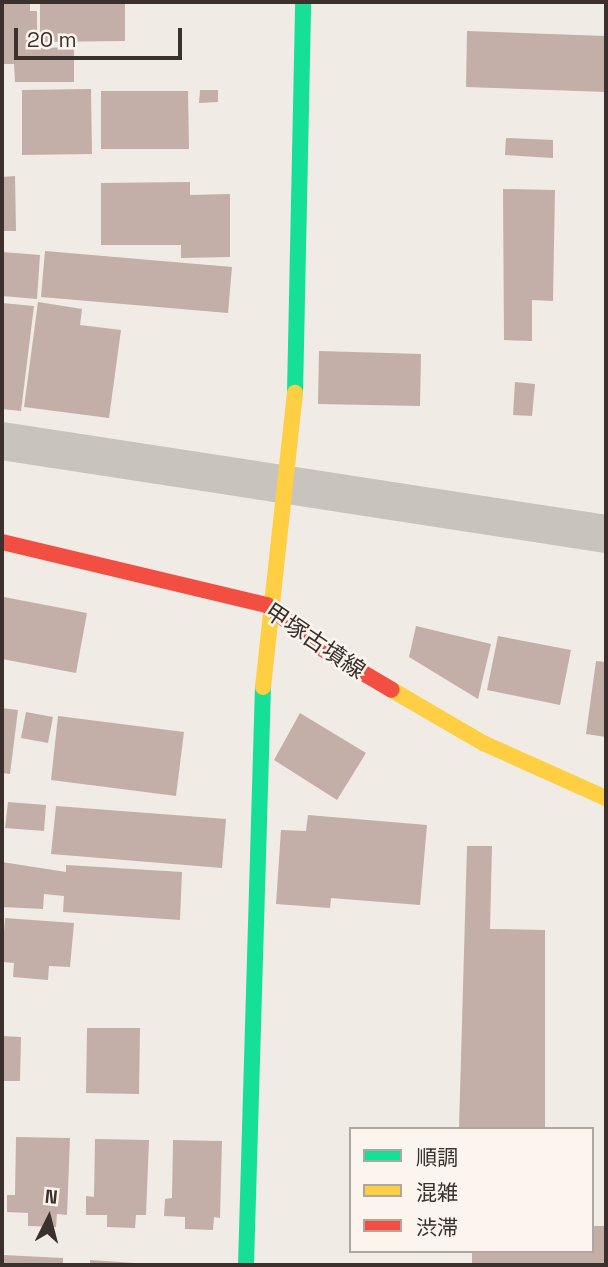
<!DOCTYPE html>
<meta charset="utf-8">
<style>
body{margin:0}
#map{position:relative;width:608px;height:1267px;overflow:hidden;background:#f0ebe5;font-family:"Space Grotesk","Noto Sans JP",sans-serif}
div>[style]{position:absolute}
.building>*{inset:0;background:#c3afa7}
.street>*{height:38px;margin:-19px;padding:0 19px;transform-origin:19px;border-radius:19px;background:#c9c3be}
.fast>*{height:16px;margin:-8px;padding:0 8px;transform-origin:8px;border-radius:8px;background:#16e098}
.slow>*{height:16px;margin:-8px;padding:0 8px;transform-origin:8px;border-radius:8px;background:#ffcf43}
.jam>*{height:16px;margin:-8px;padding:0 8px;transform-origin:8px;border-radius:8px;background:#f24e42}
span{translate:-50% -50%;white-space:nowrap;text-align:center;line-height:1.15;-webkit-text-stroke:5px #fbf5ee;paint-order:stroke}
.street-label{font-size:23px;color:#3b302b}
.frame{position:absolute;inset:0;border:4px solid #3b302b;pointer-events:none}
.legend{position:absolute;left:349px;top:1127px;width:245px;height:126px;box-sizing:border-box;background:#fbf5ee;border:2px solid #aea6a0;margin:0;padding:9px 12px;list-style:none;font-size:21px;color:#3b302b}
.legend li{display:flex;align-items:center;gap:14px;height:35px}
.legend b{width:35px;border:2px solid #aea6a0}
.north{position:absolute;left:14px;top:1183px;width:70px;height:70px;-webkit-text-stroke:5px #fbf5ee;paint-order:stroke;rotate:6deg;font-size:19px;font-weight:700;line-height:28px;text-align:center;color:#3b302b}
.north::after{content:'';display:block;margin:auto;width:24px;height:32px;background:#3b302b;clip-path:polygon(50% 0,100% 100%,50% 72%,0 100%)}
.scale{position:absolute;left:14px;top:28px;width:168px;height:32px;box-sizing:border-box;border:4px solid #3b302b;border-top:0;padding-left:9px;font-size:21px;line-height:24px;white-space:nowrap;color:#3b302b;-webkit-text-stroke:5px #fbf5ee;paint-order:stroke}
</style>
<div id="map">
<div class="building">
<div style="clip-path:polygon(2px 2px,30px 2px,30px 11px,37px 11px,37px 48px,74px 47px,74px 82px,15px 82px,14px 64px,2px 64px)"></div>
<div style="clip-path:polygon(40px 2px,125px 2px,125px 41px,40px 42px)"></div>
<div style="clip-path:polygon(467px 31px,606px 36px,606px 92px,466px 87px)"></div>
<div style="clip-path:polygon(91px 89px,92px 154px,22px 155px,22px 90px)"></div>
<div style="clip-path:polygon(200px 90px,218px 90px,218px 102px,199px 103px)"></div>
<div style="clip-path:polygon(101px 91px,188px 91px,189px 149px,101px 149px)"></div>
<div style="clip-path:polygon(506px 138px,553px 140px,553px 158px,505px 155px)"></div>
<div style="clip-path:polygon(15px 176px,16px 231px,2px 231px,2px 177px)"></div>
<div style="clip-path:polygon(190px 182px,190px 195px,230px 194px,230px 257px,181px 258px,181px 245px,101px 245px,101px 183px)"></div>
<div style="clip-path:polygon(503px 189px,555px 190px,553px 301px,532px 300px,532px 341px,504px 340px)"></div>
<div style="clip-path:polygon(45px 251px,232px 267px,228px 313px,41px 297px)"></div>
<div style="clip-path:polygon(2px 252px,40px 255px,37px 299px,2px 296px)"></div>
<div style="clip-path:polygon(38px 302px,82px 309px,80px 325px,121px 330px,109px 418px,24px 407px)"></div>
<div style="clip-path:polygon(2px 303px,34px 306px,21px 411px,2px 409px)"></div>
<div style="clip-path:polygon(319px 351px,421px 354px,420px 406px,318px 404px)"></div>
<div style="clip-path:polygon(515px 382px,535px 384px,532px 416px,513px 415px)"></div>
<div style="clip-path:polygon(4px 597px,87px 613px,76px 673px,2px 659px)"></div>
<div style="clip-path:polygon(416px 626px,491px 644px,478px 699px,409px 657px)"></div>
<div style="clip-path:polygon(498px 636px,571px 650px,560px 705px,487px 690px)"></div>
<div style="clip-path:polygon(596px 661px,606px 662px,606px 737px,586px 734px)"></div>
<div style="clip-path:polygon(2px 708px,18px 710px,10px 774px,2px 773px)"></div>
<div style="clip-path:polygon(26px 712px,53px 717px,48px 743px,21px 738px)"></div>
<div style="clip-path:polygon(300px 713px,366px 753px,337px 800px,274px 760px)"></div>
<div style="clip-path:polygon(58px 716px,184px 732px,176px 796px,51px 780px)"></div>
<div style="clip-path:polygon(8px 802px,46px 805px,44px 831px,5px 828px)"></div>
<div style="clip-path:polygon(56px 806px,226px 819px,222px 868px,51px 854px)"></div>
<div style="clip-path:polygon(308px 815px,427px 825px,420px 905px,331px 898px,330px 908px,276px 904px,281px 830px,306px 831px)"></div>
<div style="clip-path:polygon(467px 846px,492px 846px,490px 929px,545px 930px,545px 1128px,459px 1129px)"></div>
<div style="clip-path:polygon(2px 862px,66px 872px,66px 865px,182px 872px,180px 920px,63px 912px,64px 896px,44px 894px,43px 909px,2px 907px)"></div>
<div style="clip-path:polygon(5px 918px,74px 923px,70px 967px,49px 966px,48px 980px,13px 977px,14px 963px,2px 962px)"></div>
<div style="clip-path:polygon(87px 1028px,140px 1028px,139px 1094px,86px 1093px)"></div>
<div style="clip-path:polygon(2px 1036px,21px 1037px,20px 1081px,2px 1081px)"></div>
<div style="clip-path:polygon(16px 1137px,70px 1138px,67px 1215px,57px 1214px,56px 1227px,28px 1226px,28px 1213px,7px 1212px,7px 1195px,15px 1195px)"></div>
<div style="clip-path:polygon(95px 1139px,149px 1140px,146px 1215px,136px 1215px,135px 1228px,107px 1227px,107px 1215px,86px 1215px,86px 1196px,94px 1197px)"></div>
<div style="clip-path:polygon(173px 1140px,222px 1141px,220px 1218px,214px 1217px,213px 1230px,185px 1229px,185px 1217px,164px 1216px,165px 1199px,172px 1198px)"></div>
<div style="clip-path:polygon(592px 1226px,606px 1226px,606px 1265px,472px 1265px,472px 1251px,592px 1251px)"></div>
<div style="clip-path:polygon(3px 1255px,63px 1258px,63px 1265px,3px 1265px)"></div>
<div style="clip-path:polygon(90px 1260px,135px 1263px,135px 1265px,90px 1265px)"></div>
</div>
<div class="street">
<div style="left:2px;top:441px;width:611px;rotate:8.75deg"></div>
</div>
<div class="fast">
<div style="left:295px;top:393px;width:391px;rotate:-88.8deg"></div>
<div style="left:246px;top:1265px;width:578px;rotate:-88.32deg"></div>
</div>
<div class="slow">
<div style="left:263px;top:687px;width:296px;rotate:-83.8deg"></div>
<div style="left:392px;top:690px;width:105px;rotate:30.2deg"></div>
<div style="left:483px;top:743px;width:135px;rotate:24.1deg"></div>
</div>
<div class="jam">
<div style="left:2px;top:542px;width:272px;rotate:13.4deg"></div>
<div style="left:267px;top:605px;width:69px;rotate:38.5deg"></div>
<div style="left:321px;top:648px;width:82px;rotate:30.6deg"></div>
</div>
<div class="street-label">
<span style="left:315px;top:641px;rotate:34deg">甲塚古墳線</span>
</div>
<div class="frame"></div>
<ul class="legend">
<li><b style="height:9px;background:#16e098"></b>順調</li>
<li><b style="height:9px;background:#ffcf43"></b>混雑</li>
<li><b style="height:9px;background:#f24e42"></b>渋滞</li>
</ul>
<div class="north">N</div>
<div class="scale">20 m</div>
</div>
